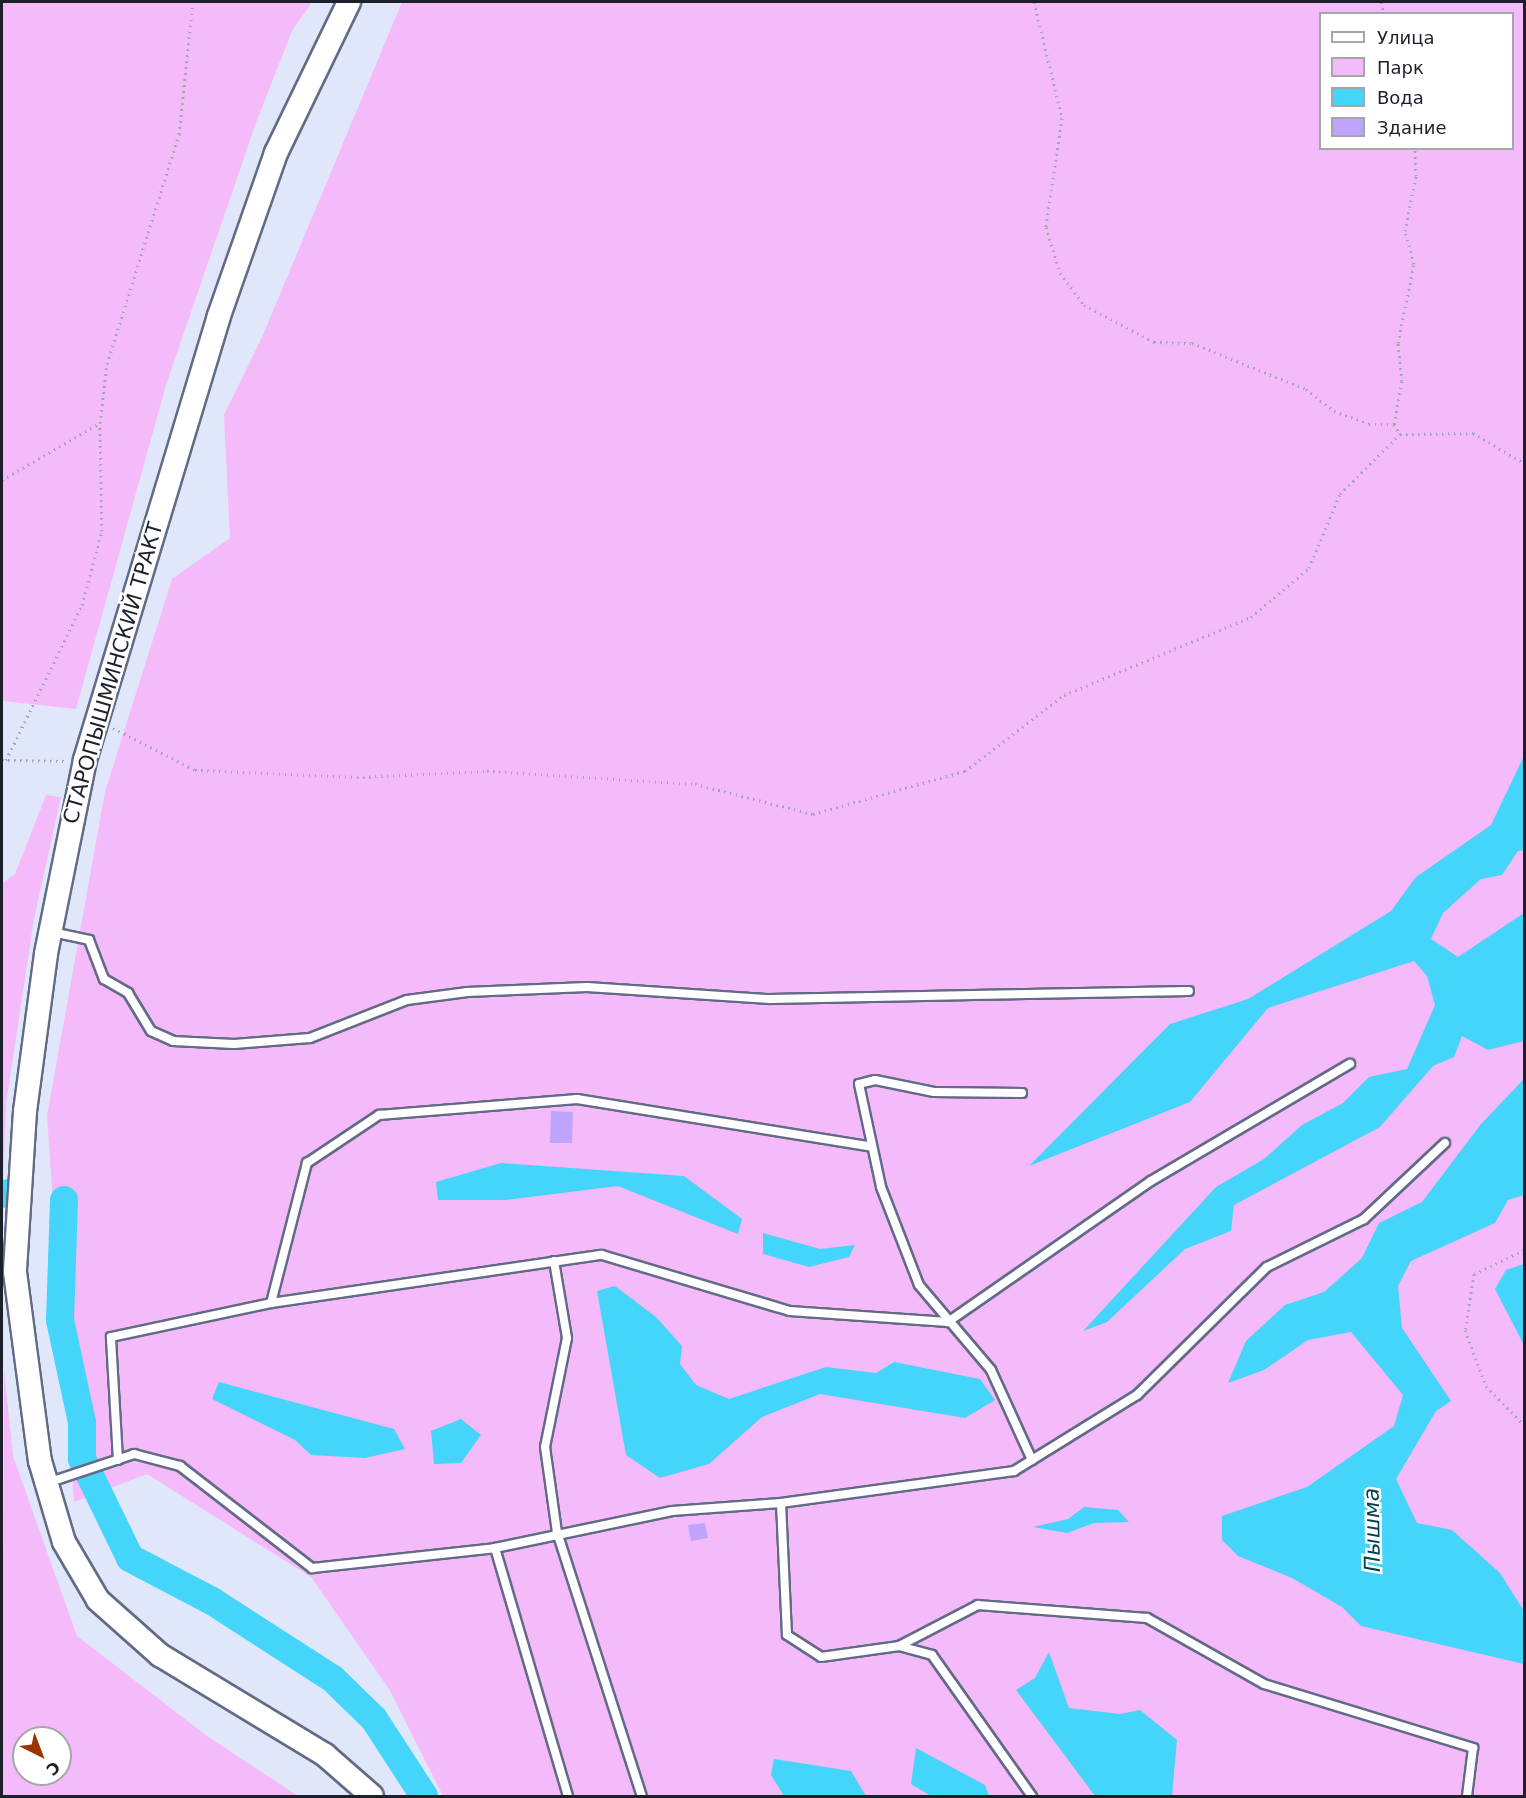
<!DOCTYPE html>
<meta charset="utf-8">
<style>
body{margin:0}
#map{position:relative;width:1526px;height:1798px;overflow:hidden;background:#e1e7fa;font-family:"DejaVu Sans",sans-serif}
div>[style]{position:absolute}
.green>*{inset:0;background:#f4bafa}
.water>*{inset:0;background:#45d5fa}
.river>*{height:28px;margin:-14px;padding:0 14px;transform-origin:14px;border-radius:14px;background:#45d5fa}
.building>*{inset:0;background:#bfa4fe}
.path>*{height:3px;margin-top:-1.5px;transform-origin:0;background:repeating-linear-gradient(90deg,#a1a6b6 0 1.5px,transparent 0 6px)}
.roads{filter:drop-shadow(2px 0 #626b86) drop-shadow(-2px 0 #626b86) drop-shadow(0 2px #626b86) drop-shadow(0 -2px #626b86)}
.lane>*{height:8px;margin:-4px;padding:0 4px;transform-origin:4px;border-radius:4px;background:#fff}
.secondary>*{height:22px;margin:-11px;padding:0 11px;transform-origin:11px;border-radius:11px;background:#fff}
span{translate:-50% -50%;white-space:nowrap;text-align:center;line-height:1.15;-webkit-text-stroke:5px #fff;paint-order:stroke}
.street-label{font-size:21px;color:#1c202b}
.water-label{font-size:22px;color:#004250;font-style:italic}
.frame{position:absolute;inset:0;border:3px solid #1c202b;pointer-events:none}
.legend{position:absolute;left:1319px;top:12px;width:195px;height:138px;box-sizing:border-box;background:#fff;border:2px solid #a4a6aa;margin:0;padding:8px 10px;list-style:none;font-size:18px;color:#1c202b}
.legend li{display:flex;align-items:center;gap:12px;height:30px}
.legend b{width:30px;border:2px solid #a4a6aa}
.north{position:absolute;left:12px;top:1726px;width:60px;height:60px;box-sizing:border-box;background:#fff;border:2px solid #a4a6aa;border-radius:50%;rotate:138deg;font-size:16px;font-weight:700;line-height:24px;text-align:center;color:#1c202b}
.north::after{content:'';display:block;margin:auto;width:21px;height:27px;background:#993600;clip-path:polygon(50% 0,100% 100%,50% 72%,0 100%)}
</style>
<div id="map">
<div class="green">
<div style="clip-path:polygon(2px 2px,312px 2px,292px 31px,257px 120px,166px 385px,76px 709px,2px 701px)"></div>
<div style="clip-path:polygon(evenodd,402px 2px,1524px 2px,1524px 1796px,443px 1796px,389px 1689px,311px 1577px,147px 1474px,74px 1502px,47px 1116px,105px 792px,172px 579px,230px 538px,224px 415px,263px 335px,402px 2px,1320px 14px,1512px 14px,1512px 148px,1320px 148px,1320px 14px)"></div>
<div style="clip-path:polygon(46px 795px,61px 797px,34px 919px,6px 1104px,2px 1212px,2px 884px,15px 874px)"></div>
<div style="clip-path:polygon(evenodd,4px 1370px,13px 1456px,77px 1636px,207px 1736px,298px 1796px,2px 1796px,4px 1370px,24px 1738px,60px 1738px,60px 1774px,24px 1774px,24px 1738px)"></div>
</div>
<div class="water">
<div style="clip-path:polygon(1524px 756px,1524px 850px,1518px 851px,1502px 875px,1481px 879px,1443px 913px,1431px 939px,1458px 957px,1524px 913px,1524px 1041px,1488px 1050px,1462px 1036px,1454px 1057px,1433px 1066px,1380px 1127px,1234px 1205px,1231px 1231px,1185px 1249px,1107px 1322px,1083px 1331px,1216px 1187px,1264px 1159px,1302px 1125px,1343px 1103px,1369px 1077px,1407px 1069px,1435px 1005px,1427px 976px,1414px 961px,1268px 1008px,1190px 1102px,1029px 1166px,1170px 1024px,1248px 999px,1391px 911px,1416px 877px,1491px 825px)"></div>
<div style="clip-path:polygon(1524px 1079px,1524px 1195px,1508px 1200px,1495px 1223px,1411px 1261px,1398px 1286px,1402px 1328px,1451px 1401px,1436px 1411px,1396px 1479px,1417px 1523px,1452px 1530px,1500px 1573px,1524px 1611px,1524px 1664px,1361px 1626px,1342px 1607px,1292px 1578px,1238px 1556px,1222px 1540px,1222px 1516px,1307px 1487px,1394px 1426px,1403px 1395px,1351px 1332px,1308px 1340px,1264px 1370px,1228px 1383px,1246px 1341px,1285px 1305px,1324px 1292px,1362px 1258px,1379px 1223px,1422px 1202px,1481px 1124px)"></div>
<div style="clip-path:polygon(501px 1163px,684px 1176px,742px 1219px,738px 1234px,618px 1186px,506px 1200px,438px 1200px,436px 1182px)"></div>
<div style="clip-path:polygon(763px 1233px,820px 1249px,855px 1245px,849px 1257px,809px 1267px,763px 1254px)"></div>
<div style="clip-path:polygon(1524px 1264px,1524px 1345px,1495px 1289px,1506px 1270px)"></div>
<div style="clip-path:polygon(615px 1286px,656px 1317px,682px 1346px,680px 1364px,696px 1385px,729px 1399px,826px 1367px,876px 1373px,894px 1362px,980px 1379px,995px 1400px,965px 1418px,820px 1394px,762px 1417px,709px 1464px,660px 1478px,626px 1455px,597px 1291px)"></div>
<div style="clip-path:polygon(219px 1382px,394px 1429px,405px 1449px,365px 1458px,311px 1455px,295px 1440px,212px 1399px)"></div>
<div style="clip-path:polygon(461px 1419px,481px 1435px,461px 1463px,434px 1464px,431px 1431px)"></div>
<div style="clip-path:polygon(1084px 1507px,1118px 1510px,1129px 1522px,1094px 1523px,1067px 1533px,1033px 1527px,1068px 1519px)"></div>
<div style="clip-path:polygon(1049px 1652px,1069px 1708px,1120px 1714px,1140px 1710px,1177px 1740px,1172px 1796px,1095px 1796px,1016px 1690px,1035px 1678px)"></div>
<div style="clip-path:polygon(916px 1748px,985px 1785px,989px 1796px,931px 1796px,911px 1784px)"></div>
<div style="clip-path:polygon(774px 1759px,851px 1771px,866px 1796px,784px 1796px,771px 1775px)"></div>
</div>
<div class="river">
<div style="left:2px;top:1194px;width:7px;rotate:-8deg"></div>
<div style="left:64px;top:1200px;width:120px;rotate:91.9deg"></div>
<div style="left:60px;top:1320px;width:105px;rotate:77.9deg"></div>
<div style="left:82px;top:1423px;width:36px;rotate:90deg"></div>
<div style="left:82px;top:1459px;width:110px;rotate:64.1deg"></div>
<div style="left:130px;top:1558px;width:93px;rotate:27.7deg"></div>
<div style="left:212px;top:1601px;width:144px;rotate:32.8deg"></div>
<div style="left:333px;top:1679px;width:57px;rotate:44.3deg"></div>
<div style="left:374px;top:1719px;width:92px;rotate:57deg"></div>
</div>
<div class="building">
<div style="clip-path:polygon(551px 1111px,573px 1112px,572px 1143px,550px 1143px)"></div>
<div style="clip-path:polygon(705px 1523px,708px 1538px,691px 1541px,688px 1525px)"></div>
</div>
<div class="path">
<div style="left:1034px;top:2px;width:119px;rotate:76.4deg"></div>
<div style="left:1062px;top:118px;width:110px;rotate:98.4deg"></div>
<div style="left:1046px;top:227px;width:48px;rotate:73.1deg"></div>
<div style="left:1060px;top:273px;width:40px;rotate:53deg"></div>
<div style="left:1084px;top:305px;width:79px;rotate:27.9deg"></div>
<div style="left:1154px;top:342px;width:38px;rotate:2deg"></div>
<div style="left:1192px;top:343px;width:123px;rotate:22deg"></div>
<div style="left:1306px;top:389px;width:36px;rotate:38deg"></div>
<div style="left:1334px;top:411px;width:37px;rotate:20deg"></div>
<div style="left:1369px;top:424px;width:25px"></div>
<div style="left:1394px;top:424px;width:12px;rotate:59deg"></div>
<div style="left:1381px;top:2px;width:12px;rotate:76deg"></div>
<div style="left:1394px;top:424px;width:44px;rotate:-79.5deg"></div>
<div style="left:1402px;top:381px;width:38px;rotate:-96deg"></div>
<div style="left:1398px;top:343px;width:81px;rotate:-78.6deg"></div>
<div style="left:1414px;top:264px;width:34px;rotate:-105deg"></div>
<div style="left:1405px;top:231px;width:56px;rotate:-78.7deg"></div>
<div style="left:1416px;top:176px;width:28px;rotate:-92deg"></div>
<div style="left:2px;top:480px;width:113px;rotate:-30.2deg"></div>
<div style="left:113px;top:728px;width:92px;rotate:27.1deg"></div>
<div style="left:195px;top:770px;width:162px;rotate:2.5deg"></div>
<div style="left:357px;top:777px;width:130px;rotate:-2.6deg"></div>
<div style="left:487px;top:771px;width:208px;rotate:3.6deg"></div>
<div style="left:695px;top:784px;width:122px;rotate:14.3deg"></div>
<div style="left:813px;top:814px;width:158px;rotate:-15.8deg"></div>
<div style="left:965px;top:771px;width:125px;rotate:-37.5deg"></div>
<div style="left:1064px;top:695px;width:203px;rotate:-22.6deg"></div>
<div style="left:1251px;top:617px;width:76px;rotate:-40.2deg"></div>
<div style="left:1309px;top:568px;width:80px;rotate:-67.3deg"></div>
<div style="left:1340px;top:494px;width:85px;rotate:-45deg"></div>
<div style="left:1400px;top:434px;width:73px;rotate:-0.8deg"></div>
<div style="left:1473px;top:433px;width:59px;rotate:30.5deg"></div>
<div style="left:2px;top:760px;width:63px;rotate:0.9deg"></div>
<div style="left:6px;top:760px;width:173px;rotate:-63.9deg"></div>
<div style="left:82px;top:605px;width:77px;rotate:-74.9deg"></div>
<div style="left:102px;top:531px;width:108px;rotate:-91.1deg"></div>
<div style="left:100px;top:423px;width:59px;rotate:-83.2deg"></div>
<div style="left:107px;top:364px;width:241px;rotate:-72.6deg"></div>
<div style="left:179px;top:134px;width:133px;rotate:-83.9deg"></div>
<div style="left:1524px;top:1250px;width:55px;rotate:154.4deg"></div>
<div style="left:1474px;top:1274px;width:57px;rotate:99.1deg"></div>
<div style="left:1465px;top:1330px;width:60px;rotate:69.4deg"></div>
<div style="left:1486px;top:1386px;width:54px;rotate:45.7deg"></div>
</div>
<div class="roads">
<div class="lane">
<div style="left:52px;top:932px;width:38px;rotate:12deg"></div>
<div style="left:89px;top:940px;width:42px;rotate:69deg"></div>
<div style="left:104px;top:979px;width:28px;rotate:30deg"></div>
<div style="left:128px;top:993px;width:44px;rotate:58.8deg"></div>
<div style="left:151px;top:1031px;width:24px;rotate:24deg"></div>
<div style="left:173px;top:1041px;width:61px;rotate:2.8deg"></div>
<div style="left:234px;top:1044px;width:76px;rotate:-4.5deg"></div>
<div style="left:310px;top:1038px;width:104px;rotate:-21.4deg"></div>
<div style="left:407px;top:1000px;width:61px;rotate:-7.6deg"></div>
<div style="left:467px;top:992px;width:120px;rotate:-2.4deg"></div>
<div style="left:587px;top:987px;width:183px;rotate:3.8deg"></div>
<div style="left:770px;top:999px;width:419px;rotate:-1.1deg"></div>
<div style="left:1022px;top:1093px;width:88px;rotate:-179.3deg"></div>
<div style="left:934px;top:1092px;width:60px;rotate:-168.5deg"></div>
<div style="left:875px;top:1080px;width:16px;rotate:166deg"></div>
<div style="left:859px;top:1084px;width:105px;rotate:77.9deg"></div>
<div style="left:881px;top:1187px;width:105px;rotate:68.8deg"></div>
<div style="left:919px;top:1285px;width:111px;rotate:49.7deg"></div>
<div style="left:991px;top:1370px;width:99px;rotate:65.5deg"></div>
<div style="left:554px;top:1261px;width:78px;rotate:80.4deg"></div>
<div style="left:567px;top:1338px;width:111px;rotate:101.4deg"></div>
<div style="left:545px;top:1447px;width:86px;rotate:82deg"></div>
<div style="left:557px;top:1532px;width:277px;rotate:72.2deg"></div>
<div style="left:271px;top:1303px;width:145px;rotate:-75.6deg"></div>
<div style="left:307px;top:1163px;width:87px;rotate:-33.7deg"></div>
<div style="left:379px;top:1115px;width:199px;rotate:-4.6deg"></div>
<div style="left:577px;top:1099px;width:299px;rotate:9.2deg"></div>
<div style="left:118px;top:1460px;width:123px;rotate:-93.3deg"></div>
<div style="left:111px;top:1337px;width:164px;rotate:-12deg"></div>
<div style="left:271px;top:1303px;width:334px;rotate:-8.3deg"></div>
<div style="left:602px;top:1255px;width:196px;rotate:16.6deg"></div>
<div style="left:790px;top:1311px;width:158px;rotate:4deg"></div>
<div style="left:948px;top:1322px;width:247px;rotate:-34.8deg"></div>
<div style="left:1151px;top:1181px;width:231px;rotate:-30.5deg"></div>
<div style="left:47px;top:1483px;width:92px;rotate:-18.4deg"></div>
<div style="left:134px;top:1454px;width:48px;rotate:14.6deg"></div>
<div style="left:180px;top:1466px;width:167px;rotate:37.7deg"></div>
<div style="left:312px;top:1568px;width:184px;rotate:-6.2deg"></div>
<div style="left:495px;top:1548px;width:181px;rotate:-11.8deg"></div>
<div style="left:672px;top:1511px;width:109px;rotate:-4.2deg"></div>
<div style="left:781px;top:1503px;width:235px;rotate:-7.8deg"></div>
<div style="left:1014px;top:1471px;width:145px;rotate:-31.7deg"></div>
<div style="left:1137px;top:1395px;width:182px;rotate:-44.6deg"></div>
<div style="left:1267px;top:1267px;width:108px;rotate:-26.3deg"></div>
<div style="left:1364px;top:1219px;width:111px;rotate:-43.2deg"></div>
<div style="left:781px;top:1503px;width:132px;rotate:87.4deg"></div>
<div style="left:787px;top:1635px;width:40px;rotate:32.9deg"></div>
<div style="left:821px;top:1657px;width:79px;rotate:-8deg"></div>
<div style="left:899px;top:1646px;width:34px;rotate:15deg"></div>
<div style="left:932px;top:1655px;width:173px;rotate:54.7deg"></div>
<div style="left:495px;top:1548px;width:259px;rotate:73.6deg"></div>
<div style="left:899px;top:1646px;width:89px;rotate:-27.4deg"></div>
<div style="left:978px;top:1605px;width:169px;rotate:4.4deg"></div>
<div style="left:1147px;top:1618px;width:134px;rotate:29.4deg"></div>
<div style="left:1264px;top:1684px;width:219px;rotate:17deg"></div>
<div style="left:1473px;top:1748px;width:48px;rotate:97.1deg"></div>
</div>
<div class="secondary">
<div style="left:349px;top:2px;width:168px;rotate:115.8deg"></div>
<div style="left:276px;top:153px;width:173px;rotate:109.3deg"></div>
<div style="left:219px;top:316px;width:464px;rotate:106.8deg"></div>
<div style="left:85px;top:760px;width:198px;rotate:101.4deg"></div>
<div style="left:46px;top:954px;width:158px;rotate:97.6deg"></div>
<div style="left:25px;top:1111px;width:161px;rotate:93.6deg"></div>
<div style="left:15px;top:1272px;width:191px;rotate:82.5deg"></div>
<div style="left:40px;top:1461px;width:84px;rotate:73.5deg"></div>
<div style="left:64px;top:1542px;width:67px;rotate:59.6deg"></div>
<div style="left:98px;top:1600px;width:83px;rotate:41.6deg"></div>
<div style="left:160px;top:1655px;width:193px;rotate:31.2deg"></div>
<div style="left:325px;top:1755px;width:62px;rotate:41.1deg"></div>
</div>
</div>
<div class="street-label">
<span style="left:113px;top:673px;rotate:-74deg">СТАРОПЫШМИНСКИЙ ТРАКТ</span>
</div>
<div class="water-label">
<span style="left:1372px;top:1530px;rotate:-91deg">Пышма</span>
</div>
<div class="frame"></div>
<ul class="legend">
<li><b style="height:8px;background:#fff"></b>Улица</li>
<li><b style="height:16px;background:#f4bafa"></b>Парк</li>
<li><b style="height:16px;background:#45d5fa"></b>Вода</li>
<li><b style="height:16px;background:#bfa4fe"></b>Здание</li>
</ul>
<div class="north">С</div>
</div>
